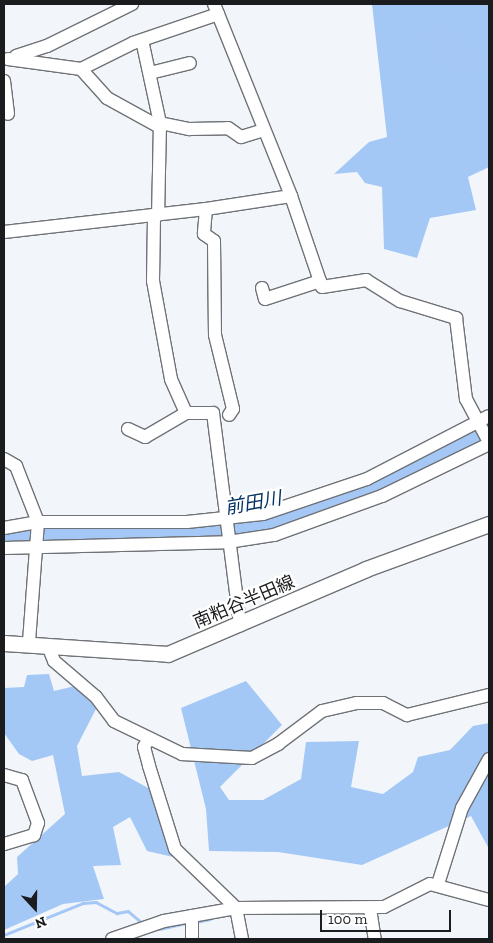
<!DOCTYPE html>
<meta charset="utf-8">
<style>
body{margin:0}
#map{position:relative;width:493px;height:943px;overflow:hidden;background:#f2f6fa;font-family:"Zilla Slab","Noto Sans JP",serif}
div>[style]{position:absolute}
.forest>*{inset:0;background:#a4c8f6}
.water>*{inset:0;background:#a4c7f5}
.stream>*{height:2.5px;margin:-1.25px;padding:0 1.25px;transform-origin:1.25px;border-radius:1.25px;background:#a4c7f5}
.river>*{height:16px;margin:-8px;padding:0 8px;transform-origin:8px;border-radius:8px;background:#a4c7f5}
.roads{filter:drop-shadow(1px 0 #6f7276) drop-shadow(-1px 0 #6f7276) drop-shadow(0 1px #6f7276) drop-shadow(0 -1px #6f7276)}
.minor>*{height:12px;margin:-6px;padding:0 6px;transform-origin:6px;border-radius:6px;background:#fff}
.major>*{height:15px;margin:-7.5px;padding:0 7.5px;transform-origin:7.5px;border-radius:7.5px;background:#fff}
span{translate:-50% -50%;white-space:nowrap;text-align:center;line-height:1.15;-webkit-text-stroke:4.5px #fff;paint-order:stroke}
.street-label{font-size:18px;color:#1b1c1e}
.water-label{font-size:19px;color:#053264;font-style:italic}
.frame{position:absolute;inset:0;border:5px solid #1b1c1e;pointer-events:none}
.north{position:absolute;left:10px;top:883px;width:50px;height:50px;-webkit-text-stroke:4px #fff;paint-order:stroke;rotate:159deg;font-size:14px;font-weight:700;line-height:20px;text-align:center;color:#1b1c1e}
.north::after{content:'';display:block;margin:auto;width:18px;height:22px;background:#1b1c1e;clip-path:polygon(50% 0,100% 100%,50% 72%,0 100%)}
.scale{position:absolute;left:320px;top:910px;width:131px;height:22px;box-sizing:border-box;border:2px solid #1b1c1e;border-top:0;padding-left:6px;font-size:15px;line-height:18px;white-space:nowrap;color:#1b1c1e;-webkit-text-stroke:4px #fff;paint-order:stroke}
</style>
<div id="map">
<div class="forest">
<div style="clip-path:polygon(372px 4px,489px 4px,489px 167px,468px 177px,476px 210px,430px 218px,417px 258px,384px 249px,382px 187px,365px 183px,357px 172px,334px 174px,369px 142px,387px 137px)"></div>
<div style="clip-path:polygon(49px 674px,54px 691px,75px 686px,97px 707px,77px 746px,82px 776px,119px 772px,150px 789px,173px 857px,147px 851px,130px 817px,113px 827px,121px 865px,93px 866px,104px 899px,63px 904px,4px 930px,4px 887px,18px 874px,17px 857px,65px 814px,53px 755px,32px 761px,19px 754px,4px 733px,4px 688px,24px 687px,27px 675px)"></div>
<div style="clip-path:polygon(246px 681px,282px 725px,220px 787px,229px 800px,263px 800px,301px 779px,306px 742px,359px 741px,351px 787px,383px 794px,413px 772px,418px 757px,450px 750px,473px 726px,489px 723px,489px 849px,471px 816px,362px 865px,278px 852px,209px 851px,206px 809px,181px 708px)"></div>
</div>
<div class="water">
<div style="clip-path:polygon(432px 23px,450px 30px,483px 61px,483px 66px,451px 74px,423px 42px,420px 33px)"></div>
</div>
<div class="stream">
<div style="left:196px;top:922px;width:14px;rotate:-12deg"></div>
<div style="left:159px;top:929px;width:30px;rotate:-12deg"></div>
<div style="left:4px;top:935px;width:85px;rotate:-22.1deg"></div>
<div style="left:83px;top:903px;width:13px;rotate:-4deg"></div>
<div style="left:96px;top:902px;width:24px;rotate:28deg"></div>
<div style="left:117px;top:913px;width:11px;rotate:-10deg"></div>
<div style="left:128px;top:911px;width:17px;rotate:40deg"></div>
</div>
<div class="river">
<div style="left:4px;top:538px;width:197px;rotate:-1.7deg"></div>
<div style="left:201px;top:532px;width:84px;rotate:-8.2deg"></div>
<div style="left:284px;top:520px;width:91px;rotate:-19.2deg"></div>
<div style="left:370px;top:490px;width:134px;rotate:-27.1deg"></div>
</div>
<div class="roads">
<div class="minor">
<div style="left:214px;top:4px;width:207px;rotate:68.1deg"></div>
<div style="left:291px;top:196px;width:96px;rotate:71.2deg"></div>
<div style="left:322px;top:287px;width:45px;rotate:-9deg"></div>
<div style="left:366px;top:280px;width:40px;rotate:32deg"></div>
<div style="left:400px;top:301px;width:59px;rotate:16.9deg"></div>
<div style="left:456px;top:318px;width:82px;rotate:83deg"></div>
<div style="left:466px;top:399px;width:49px;rotate:61.9deg"></div>
<div style="left:142px;top:40px;width:85px;rotate:77.8deg"></div>
<div style="left:160px;top:123px;width:92px;rotate:91.2deg"></div>
<div style="left:16px;top:56px;width:33px;rotate:-18deg"></div>
<div style="left:47px;top:46px;width:95px;rotate:-26.3deg"></div>
<div style="left:8px;top:59px;width:74px;rotate:7.8deg"></div>
<div style="left:81px;top:69px;width:58px;rotate:-26.6deg"></div>
<div style="left:133px;top:43px;width:90px;rotate:-18.8deg"></div>
<div style="left:81px;top:69px;width:39px;rotate:48deg"></div>
<div style="left:107px;top:98px;width:58px;rotate:28.8deg"></div>
<div style="left:150px;top:73px;width:41px;rotate:-14deg"></div>
<div style="left:4px;top:81px;width:33px;rotate:83deg"></div>
<div style="left:160px;top:123px;width:30px;rotate:12deg"></div>
<div style="left:189px;top:129px;width:39px;rotate:-1deg"></div>
<div style="left:228px;top:128px;width:16px;rotate:35deg"></div>
<div style="left:241px;top:137px;width:24px;rotate:-17deg"></div>
<div style="left:206px;top:209px;width:86px;rotate:-8.7deg"></div>
<div style="left:4px;top:232px;width:203px;rotate:-6.5deg"></div>
<div style="left:206px;top:209px;width:25px;rotate:95deg"></div>
<div style="left:204px;top:234px;width:12px;rotate:35deg"></div>
<div style="left:214px;top:241px;width:94px;rotate:89.4deg"></div>
<div style="left:215px;top:335px;width:76px;rotate:76.3deg"></div>
<div style="left:233px;top:409px;width:7px;rotate:124deg"></div>
<div style="left:262px;top:288px;width:11px;rotate:75deg"></div>
<div style="left:265px;top:299px;width:58px;rotate:-18.1deg"></div>
<div style="left:186px;top:413px;width:27px"></div>
<div style="left:213px;top:413px;width:214px;rotate:82.7deg"></div>
<div style="left:128px;top:429px;width:19px;rotate:25deg"></div>
<div style="left:145px;top:437px;width:48px;rotate:-30.3deg"></div>
<div style="left:186px;top:413px;width:37px;rotate:-114deg"></div>
<div style="left:171px;top:379px;width:100px;rotate:-100.4deg"></div>
<div style="left:153px;top:281px;width:66px;rotate:-89.1deg"></div>
<div style="left:4px;top:459px;width:14px;rotate:30deg"></div>
<div style="left:16px;top:466px;width:60px;rotate:68.6deg"></div>
<div style="left:38px;top:522px;width:121px;rotate:94.3deg"></div>
<div style="left:4px;top:528px;width:35px;rotate:-10deg"></div>
<div style="left:38px;top:522px;width:149px"></div>
<div style="left:187px;top:522px;width:76px;rotate:-6deg"></div>
<div style="left:263px;top:514px;width:110px;rotate:-18.6deg"></div>
<div style="left:367px;top:479px;width:137px;rotate:-27.3deg"></div>
<div style="left:4px;top:548px;width:224px;rotate:-1.5deg"></div>
<div style="left:228px;top:542px;width:47px;rotate:-8.7deg"></div>
<div style="left:274px;top:535px;width:115px;rotate:-19.9deg"></div>
<div style="left:382px;top:496px;width:119px;rotate:-25.9deg"></div>
<div style="left:48px;top:646px;width:16px;rotate:68deg"></div>
<div style="left:54px;top:661px;width:55px;rotate:40.6deg"></div>
<div style="left:96px;top:697px;width:30px;rotate:53deg"></div>
<div style="left:114px;top:721px;width:76px;rotate:25.9deg"></div>
<div style="left:182px;top:754px;width:70px;rotate:3.3deg"></div>
<div style="left:252px;top:758px;width:30px;rotate:-28deg"></div>
<div style="left:278px;top:744px;width:55px;rotate:-36.9deg"></div>
<div style="left:322px;top:711px;width:36px;rotate:-13deg"></div>
<div style="left:357px;top:703px;width:26px"></div>
<div style="left:383px;top:703px;width:27px;rotate:27deg"></div>
<div style="left:407px;top:715px;width:84px;rotate:-13.7deg"></div>
<div style="left:148px;top:740px;width:8px;rotate:120deg"></div>
<div style="left:144px;top:747px;width:20px;rotate:75deg"></div>
<div style="left:149px;top:766px;width:87px;rotate:72.6deg"></div>
<div style="left:175px;top:849px;width:85px;rotate:44deg"></div>
<div style="left:236px;top:908px;width:32px;rotate:79deg"></div>
<div style="left:4px;top:775px;width:19px;rotate:16deg"></div>
<div style="left:22px;top:780px;width:46px;rotate:69.6deg"></div>
<div style="left:38px;top:823px;width:13px;rotate:108deg"></div>
<div style="left:34px;top:835px;width:31px;rotate:163deg"></div>
<div style="left:438px;top:884px;width:80px;rotate:-72.5deg"></div>
<div style="left:462px;top:808px;width:56px;rotate:-61.1deg"></div>
<div style="left:370px;top:909px;width:30px;rotate:81deg"></div>
<div style="left:192px;top:916px;width:23px;rotate:90deg"></div>
<div style="left:112px;top:939px;width:55px;rotate:-19.1deg"></div>
<div style="left:164px;top:921px;width:73px;rotate:-10.2deg"></div>
<div style="left:236px;top:908px;width:148px;rotate:-0.4deg"></div>
<div style="left:384px;top:907px;width:51px;rotate:-26.6deg"></div>
<div style="left:430px;top:884px;width:61px;rotate:15.2deg"></div>
</div>
<div class="major">
<div style="left:4px;top:643px;width:164px;rotate:3.8deg"></div>
<div style="left:168px;top:654px;width:215px;rotate:-23.2deg"></div>
<div style="left:366px;top:569px;width:131px;rotate:-20.1deg"></div>
</div>
</div>
<div class="street-label">
<span style="left:244px;top:602px;rotate:-23deg">南粕谷半田線</span>
</div>
<div class="water-label">
<span style="left:253px;top:503px;rotate:-10deg">前田川</span>
</div>
<div class="frame"></div>
<div class="north">N</div>
<div class="scale">100 m</div>
</div>
